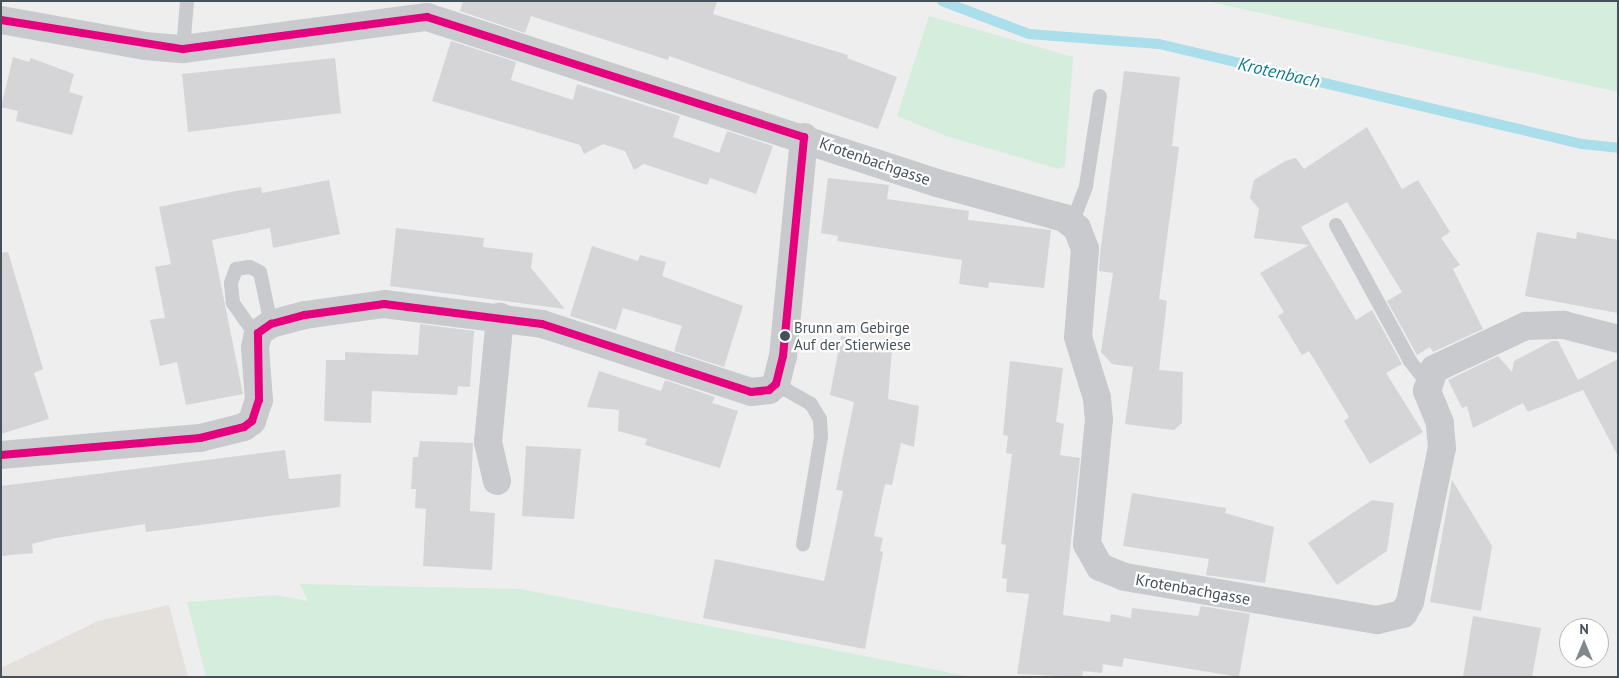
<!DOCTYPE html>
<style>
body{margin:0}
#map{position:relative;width:1619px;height:678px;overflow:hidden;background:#efeeee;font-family:"PT Sans",sans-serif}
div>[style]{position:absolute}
.commercial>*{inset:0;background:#e4e1dc}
.green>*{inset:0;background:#d4eddc}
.stream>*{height:10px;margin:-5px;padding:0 5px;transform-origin:5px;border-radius:5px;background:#aadeea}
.building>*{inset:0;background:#d5d5d7}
.lane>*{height:14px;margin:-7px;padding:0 7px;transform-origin:7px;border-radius:7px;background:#c8cacd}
.street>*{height:28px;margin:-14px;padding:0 14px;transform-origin:14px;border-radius:14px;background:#c8cacd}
.bus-1>*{height:8px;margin:-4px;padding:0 4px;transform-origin:4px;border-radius:4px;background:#e5007d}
.dots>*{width:14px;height:14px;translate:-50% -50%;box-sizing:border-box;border:2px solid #fff;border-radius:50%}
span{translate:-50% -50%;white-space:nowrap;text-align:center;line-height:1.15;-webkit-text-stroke:4.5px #fff;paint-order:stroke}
.bus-label{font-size:15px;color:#47515a}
.left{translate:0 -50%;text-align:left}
.street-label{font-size:16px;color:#47515a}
.water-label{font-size:18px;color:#127c93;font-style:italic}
.frame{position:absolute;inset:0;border:2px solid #47515a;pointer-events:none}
.north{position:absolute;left:1559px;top:618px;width:50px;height:50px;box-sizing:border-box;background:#fff;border:1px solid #b5b9bd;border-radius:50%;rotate:0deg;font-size:14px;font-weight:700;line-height:20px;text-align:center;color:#47515a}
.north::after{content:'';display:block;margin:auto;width:18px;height:22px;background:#82888e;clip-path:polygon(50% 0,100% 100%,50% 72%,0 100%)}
</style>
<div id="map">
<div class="commercial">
<div style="clip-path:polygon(169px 605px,188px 677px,1px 677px,1px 668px,98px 621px)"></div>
</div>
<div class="green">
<div style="clip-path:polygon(1206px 1px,1618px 1px,1618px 92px)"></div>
<div style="clip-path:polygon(929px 16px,1073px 57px,1065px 166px,1059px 169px,949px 137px,897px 116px)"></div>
<div style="clip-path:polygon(300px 584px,520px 589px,972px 677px,206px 677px,187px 602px,276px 595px,308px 601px)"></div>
</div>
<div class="stream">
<div style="left:942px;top:1px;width:93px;rotate:20.8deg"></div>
<div style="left:1029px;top:34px;width:130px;rotate:4.4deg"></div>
<div style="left:1159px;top:44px;width:435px;rotate:13.3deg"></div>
<div style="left:1582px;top:144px;width:36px;rotate:6deg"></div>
</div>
<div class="building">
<div style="clip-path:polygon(463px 1px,717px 1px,713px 14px,848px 55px,847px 58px,897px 77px,878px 129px,669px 56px,668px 60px,531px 16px,525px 33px,460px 11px)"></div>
<div style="clip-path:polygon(451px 41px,516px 62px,511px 80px,573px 100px,577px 84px,680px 116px,673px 137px,719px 153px,727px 131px,773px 146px,756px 194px,710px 178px,707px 185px,644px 164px,634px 170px,625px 151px,603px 144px,584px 154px,580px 145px,432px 101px)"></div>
<div style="clip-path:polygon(13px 57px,29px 62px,31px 58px,74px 74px,69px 92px,83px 96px,72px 135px,16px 121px,18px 111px,1px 107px)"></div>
<div style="clip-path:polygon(335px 58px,341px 113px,188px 132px,182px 74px)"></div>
<div style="clip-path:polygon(1124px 71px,1180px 77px,1172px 146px,1179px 147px,1159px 299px,1167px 301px,1159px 370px,1183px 372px,1182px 423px,1174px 430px,1125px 424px,1133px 367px,1112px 364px,1101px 352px,1113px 273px,1099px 271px,1100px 254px)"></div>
<div style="clip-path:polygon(1367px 127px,1402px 189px,1418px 180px,1450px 232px,1441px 238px,1460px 265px,1453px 269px,1483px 329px,1433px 352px,1430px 347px,1417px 355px,1387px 301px,1402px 292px,1347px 202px,1301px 227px,1356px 320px,1372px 310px,1402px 364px,1386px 373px,1423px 432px,1370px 464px,1344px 421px,1349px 417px,1309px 351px,1302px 355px,1278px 316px,1284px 312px,1260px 273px,1309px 245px,1254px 238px,1259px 209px,1250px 198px,1254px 180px,1285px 161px,1296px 158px,1304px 169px)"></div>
<div style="clip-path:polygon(828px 178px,889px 185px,887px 199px,969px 211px,968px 220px,1051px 230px,1044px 288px,989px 282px,988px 288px,959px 284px,962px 260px,837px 241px,838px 236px,821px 233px)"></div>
<div style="clip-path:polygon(329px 180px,340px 234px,273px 248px,270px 228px,212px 240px,243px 394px,186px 405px,177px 362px,160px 366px,150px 320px,165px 318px,155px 267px,171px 264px,159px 207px,231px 192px,261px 187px,262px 193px)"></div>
<div style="clip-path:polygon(396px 228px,484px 238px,483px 247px,533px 253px,531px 268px,565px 309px,390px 286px)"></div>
<div style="clip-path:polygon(1537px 232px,1576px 239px,1577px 232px,1618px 240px,1618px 313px,1525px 296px)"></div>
<div style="clip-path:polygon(592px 246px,638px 261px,640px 255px,666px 262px,662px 276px,743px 306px,724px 367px,674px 351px,682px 326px,623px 308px,616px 330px,570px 316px)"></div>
<div style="clip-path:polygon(8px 252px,43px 369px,34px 373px,49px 419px,1px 434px,1px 253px)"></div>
<div style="clip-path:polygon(420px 324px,474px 331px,470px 387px,458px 386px,457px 395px,372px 391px,371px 423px,324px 421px,326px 360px,345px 360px,345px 352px,418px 355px)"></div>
<div style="clip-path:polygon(841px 336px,892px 349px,888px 399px,919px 406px,914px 447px,901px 443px,892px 485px,885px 484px,874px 536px,883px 538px,880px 551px,883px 552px,865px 649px,703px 618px,715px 559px,824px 581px,843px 491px,836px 490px,854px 402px,830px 395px)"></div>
<div style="clip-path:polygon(1552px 341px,1558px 341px,1578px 380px,1618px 359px,1618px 456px,1583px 390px,1528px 412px,1523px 403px,1473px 428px,1467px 406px,1462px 408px,1448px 380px,1498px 356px,1512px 372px,1514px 361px)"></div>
<div style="clip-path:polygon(1010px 361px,1063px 368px,1056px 422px,1064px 424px,1060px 455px,1080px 458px,1063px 615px,1110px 622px,1111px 614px,1131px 618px,1132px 608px,1198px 616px,1201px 606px,1250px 614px,1239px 677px,1124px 658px,1122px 667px,1103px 664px,1102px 673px,1083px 671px,1082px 677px,1017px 674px,1029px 594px,1006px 592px,1007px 579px,1002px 578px,1006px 545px,1001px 544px,1012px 454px,1006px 453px,1008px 436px,1003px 435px)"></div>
<div style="clip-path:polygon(599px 371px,661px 391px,665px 380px,715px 397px,712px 403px,738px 411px,720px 468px,645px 445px,647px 439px,618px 431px,619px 410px,587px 407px)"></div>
<div style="clip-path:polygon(420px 441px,473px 443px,470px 511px,495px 513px,492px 570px,423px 566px,426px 509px,415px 508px,416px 489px,411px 489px,413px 457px,418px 457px)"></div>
<div style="clip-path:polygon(526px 446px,581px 449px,574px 519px,522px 516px)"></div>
<div style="clip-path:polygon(285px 450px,289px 479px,341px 474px,340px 507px,146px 532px,145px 524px,56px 538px,32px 544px,33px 553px,1px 556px,1px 486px)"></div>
<div style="clip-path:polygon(1452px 480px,1492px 546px,1481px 611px,1430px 602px)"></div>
<div style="clip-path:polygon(1132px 493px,1226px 508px,1225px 513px,1274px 527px,1265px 583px,1206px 575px,1209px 559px,1123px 546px)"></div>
<div style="clip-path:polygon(1372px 500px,1394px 503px,1387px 551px,1337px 585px,1308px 543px)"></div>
<div style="clip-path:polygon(1473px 616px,1541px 628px,1532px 677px,1463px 677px)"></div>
</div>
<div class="lane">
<div style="left:183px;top:49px;width:48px;rotate:-85.2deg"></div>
<div style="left:1072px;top:223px;width:40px;rotate:-69deg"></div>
<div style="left:1086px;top:186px;width:91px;rotate:-81.2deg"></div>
<div style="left:1336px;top:225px;width:155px;rotate:61.4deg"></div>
<div style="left:1410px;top:361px;width:28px;rotate:52deg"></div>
<div style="left:257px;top:337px;width:42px;rotate:-125.2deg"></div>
<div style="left:233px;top:303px;width:20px;rotate:-96deg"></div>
<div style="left:231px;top:283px;width:15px;rotate:-70deg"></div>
<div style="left:236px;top:269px;width:14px;rotate:-8deg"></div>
<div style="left:250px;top:267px;width:11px;rotate:27deg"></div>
<div style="left:260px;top:272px;width:53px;rotate:78.1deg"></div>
<div style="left:776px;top:384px;width:40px;rotate:29.7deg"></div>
<div style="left:811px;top:404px;width:17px;rotate:59deg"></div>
<div style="left:820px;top:419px;width:18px;rotate:87deg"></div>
<div style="left:821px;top:437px;width:109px;rotate:99.5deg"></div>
</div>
<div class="street">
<div style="left:1px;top:20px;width:146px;rotate:10.2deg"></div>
<div style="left:145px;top:46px;width:38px;rotate:5deg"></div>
<div style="left:183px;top:49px;width:246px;rotate:-7.5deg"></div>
<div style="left:427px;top:17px;width:536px;rotate:18.03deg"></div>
<div style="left:937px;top:183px;width:132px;rotate:15.4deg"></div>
<div style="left:1064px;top:218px;width:16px;rotate:38deg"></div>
<div style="left:1077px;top:228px;width:22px;rotate:69deg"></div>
<div style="left:1085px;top:249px;width:88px;rotate:94.5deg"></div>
<div style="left:1078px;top:337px;width:64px;rotate:72.7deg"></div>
<div style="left:1097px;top:398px;width:21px;rotate:85deg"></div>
<div style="left:1099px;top:419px;width:126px;rotate:95.5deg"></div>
<div style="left:1087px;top:544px;width:26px;rotate:61deg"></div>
<div style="left:1100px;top:567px;width:27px;rotate:22deg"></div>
<div style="left:1125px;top:577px;width:256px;rotate:9.7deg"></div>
<div style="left:1377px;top:620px;width:27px;rotate:-13deg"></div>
<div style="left:1403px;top:614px;width:14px;rotate:-60deg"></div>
<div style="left:1410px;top:602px;width:157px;rotate:-78.3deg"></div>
<div style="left:1442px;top:448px;width:25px;rotate:-95deg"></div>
<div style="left:1440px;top:423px;width:35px;rotate:-112deg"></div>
<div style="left:1427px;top:391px;width:23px;rotate:-72deg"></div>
<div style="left:1434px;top:369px;width:102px;rotate:-25.1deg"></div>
<div style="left:1526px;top:326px;width:38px;rotate:-2deg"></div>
<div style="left:1564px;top:325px;width:56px;rotate:14.5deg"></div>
<div style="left:1px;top:455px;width:200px;rotate:-4.9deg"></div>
<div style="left:200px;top:438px;width:45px;rotate:-14deg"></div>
<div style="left:244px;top:427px;width:10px;rotate:-37deg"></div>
<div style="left:252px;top:421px;width:22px;rotate:-72deg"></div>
<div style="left:259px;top:400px;width:52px;rotate:-94.4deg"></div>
<div style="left:255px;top:348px;width:15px;rotate:-79deg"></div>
<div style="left:258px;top:333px;width:16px;rotate:-35deg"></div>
<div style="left:271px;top:324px;width:35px;rotate:-15deg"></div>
<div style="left:305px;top:315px;width:80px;rotate:-7.9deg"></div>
<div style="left:384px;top:304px;width:159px;rotate:7.2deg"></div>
<div style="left:542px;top:324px;width:220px;rotate:18deg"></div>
<div style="left:751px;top:392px;width:18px;rotate:-6deg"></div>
<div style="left:769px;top:390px;width:9px;rotate:-41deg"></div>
<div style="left:776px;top:384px;width:29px;rotate:-76deg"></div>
<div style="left:783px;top:356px;width:220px;rotate:-84.5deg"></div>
<div style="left:497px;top:481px;width:40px;rotate:-103deg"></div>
<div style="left:488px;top:442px;width:126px;rotate:-84.5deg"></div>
</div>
<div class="bus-1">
<div style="left:1px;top:20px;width:184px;rotate:9.1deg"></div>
<div style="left:183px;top:49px;width:246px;rotate:-7.5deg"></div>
<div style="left:427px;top:17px;width:396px;rotate:17.7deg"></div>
<div style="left:1px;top:455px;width:200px;rotate:-4.9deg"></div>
<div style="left:200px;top:438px;width:45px;rotate:-14deg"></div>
<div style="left:244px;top:427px;width:10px;rotate:-37deg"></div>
<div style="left:252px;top:421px;width:22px;rotate:-72deg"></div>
<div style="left:259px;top:400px;width:67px;rotate:-90.9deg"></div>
<div style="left:258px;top:333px;width:16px;rotate:-35deg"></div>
<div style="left:271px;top:324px;width:35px;rotate:-15deg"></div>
<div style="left:305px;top:315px;width:80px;rotate:-7.9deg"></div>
<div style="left:384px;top:304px;width:159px;rotate:7.2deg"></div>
<div style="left:542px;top:324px;width:220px;rotate:18deg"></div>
<div style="left:751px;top:392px;width:18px;rotate:-6deg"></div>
<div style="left:769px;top:390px;width:9px;rotate:-41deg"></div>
<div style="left:776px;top:384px;width:29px;rotate:-76deg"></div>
<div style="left:783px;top:356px;width:220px;rotate:-84.5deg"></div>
</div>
<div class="dots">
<div style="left:785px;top:336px;background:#47515a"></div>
</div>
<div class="bus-label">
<span class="left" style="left:794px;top:336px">Brunn am Gebirge<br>Auf der Stierwiese</span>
</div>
<div class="street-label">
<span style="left:875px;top:161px;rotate:19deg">Krotenbachgasse</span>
<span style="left:1193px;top:589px;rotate:10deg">Krotenbachgasse</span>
</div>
<div class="water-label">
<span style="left:1279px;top:73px;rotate:13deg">Krotenbach</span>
</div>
<div class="frame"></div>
<div class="north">N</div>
</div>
